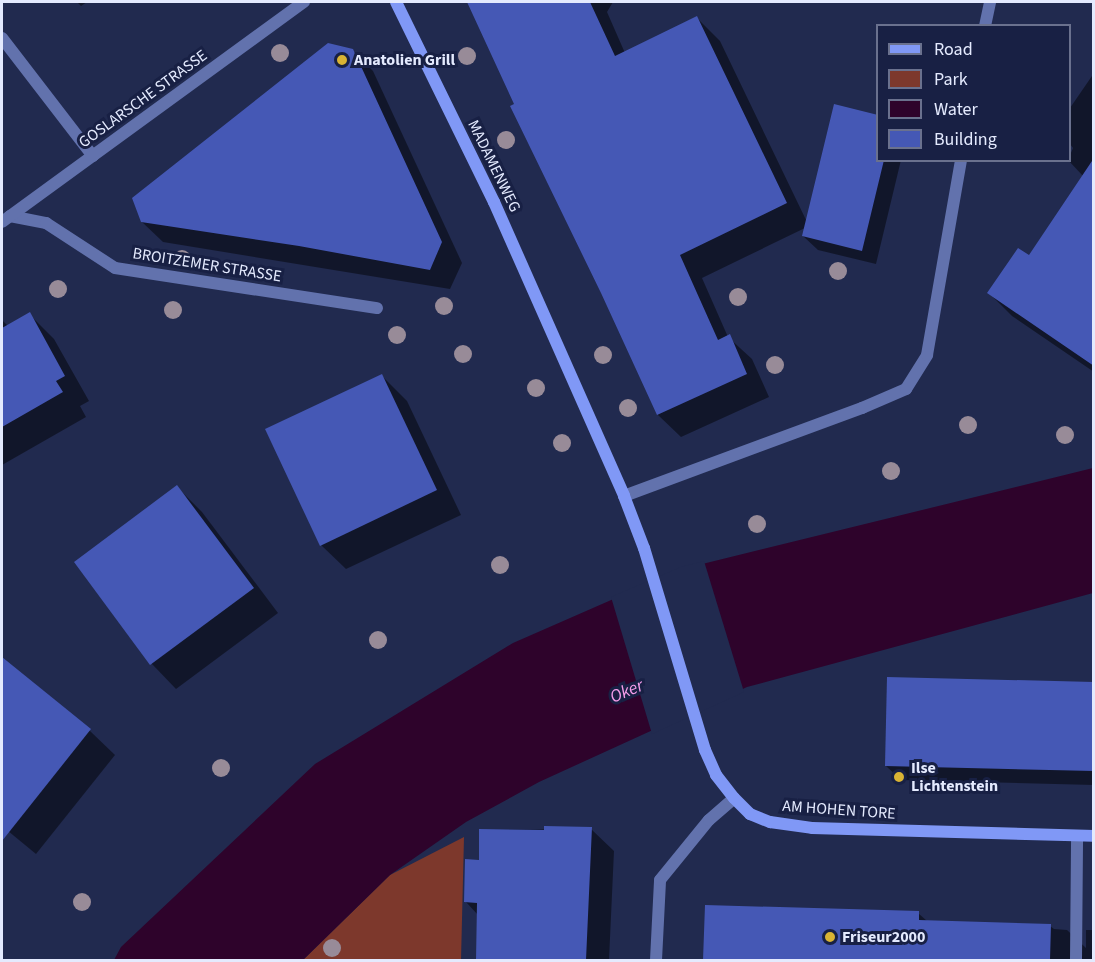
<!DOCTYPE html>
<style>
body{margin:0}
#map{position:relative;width:1095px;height:962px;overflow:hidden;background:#212a4f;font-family:"Source Sans 3",sans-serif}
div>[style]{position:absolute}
.green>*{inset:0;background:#7d382c}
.water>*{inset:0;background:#2e032b}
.pier>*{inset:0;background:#212a4f}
.shadow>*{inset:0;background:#0007}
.building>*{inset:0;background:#4558b5}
.lane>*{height:12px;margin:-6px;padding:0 6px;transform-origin:6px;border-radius:6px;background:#6272ad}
.street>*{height:12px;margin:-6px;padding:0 6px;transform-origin:6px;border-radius:6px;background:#6272ad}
.secondary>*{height:12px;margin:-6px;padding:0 6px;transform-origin:6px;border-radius:6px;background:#8098f6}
.trees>*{width:18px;height:18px;margin:-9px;border-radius:50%;background:#988b98}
.dots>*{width:16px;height:16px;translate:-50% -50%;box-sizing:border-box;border:3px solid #182044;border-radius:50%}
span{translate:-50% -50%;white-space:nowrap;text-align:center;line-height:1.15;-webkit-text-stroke:6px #182044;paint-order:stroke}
.poi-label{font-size:16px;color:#e4eafe;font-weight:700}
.left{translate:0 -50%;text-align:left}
.street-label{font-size:16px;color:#e4eafe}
.water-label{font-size:18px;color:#f49ce9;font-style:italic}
.frame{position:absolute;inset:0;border:3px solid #e4eafe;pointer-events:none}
.legend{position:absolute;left:876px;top:24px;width:195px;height:138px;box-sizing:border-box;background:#182044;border:2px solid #6a718e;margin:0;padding:8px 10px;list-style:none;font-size:18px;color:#e4eafe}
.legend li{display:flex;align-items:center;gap:12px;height:30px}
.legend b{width:30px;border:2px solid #6a718e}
</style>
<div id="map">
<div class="green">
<div style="clip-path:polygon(464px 837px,461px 960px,303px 960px,390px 875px)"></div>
</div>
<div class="water">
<div style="clip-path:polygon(1093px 468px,1093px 593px,747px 687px,539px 782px,466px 822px,390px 875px,303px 960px,114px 960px,121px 947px,315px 764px,513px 643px,682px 569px)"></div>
</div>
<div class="pier">
<div style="clip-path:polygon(704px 561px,744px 692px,652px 734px,611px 597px,681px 567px)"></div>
</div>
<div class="shadow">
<div style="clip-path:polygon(77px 2px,87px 2px,81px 6px)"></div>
<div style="clip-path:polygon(471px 2px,613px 2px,607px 12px,625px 53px,697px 18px,720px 41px,807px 222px,878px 160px,901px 160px,876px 264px,818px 250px,803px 236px,805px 228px,702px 278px,728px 337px,752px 359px,769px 397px,681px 437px,658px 415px,516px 105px)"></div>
<div style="clip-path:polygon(352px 50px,373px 71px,462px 263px,450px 289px,163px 242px,142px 222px)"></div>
<div style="clip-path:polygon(1094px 73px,1094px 372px,1012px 316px,989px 293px,1029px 257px,1083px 176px,1068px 160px,1073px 148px,1070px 144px,1070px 108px)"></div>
<div style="clip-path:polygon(29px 314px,54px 339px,89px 401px,80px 406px,86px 417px,2px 465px,2px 320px,8px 326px)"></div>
<div style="clip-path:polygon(382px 376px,407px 401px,461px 515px,346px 569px,321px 545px)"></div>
<div style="clip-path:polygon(177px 487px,202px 512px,278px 613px,176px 689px,152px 664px,76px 563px)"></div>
<div style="clip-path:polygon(2px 659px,90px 731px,115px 755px,36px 854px,2px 826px)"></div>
<div style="clip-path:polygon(1094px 683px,1094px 785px,901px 780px,886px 766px)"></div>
<div style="clip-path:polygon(591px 829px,614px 851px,609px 960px,478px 960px,478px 915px,466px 902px,480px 862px,480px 830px)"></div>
<div style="clip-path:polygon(707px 907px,918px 913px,927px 921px,1050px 926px,1054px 929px,1067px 930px,1086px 948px,1086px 930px,1094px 930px,1094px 960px,705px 960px)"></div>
</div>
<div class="building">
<div style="clip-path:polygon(467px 2px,590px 2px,615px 56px,697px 16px,787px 203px,680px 255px,718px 340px,730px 334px,747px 374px,657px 415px,601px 293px,510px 106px,514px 104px)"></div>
<div style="clip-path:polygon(328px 43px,353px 49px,442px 242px,430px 270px,299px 246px,141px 222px,132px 198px)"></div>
<div style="clip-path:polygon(834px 104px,878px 115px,878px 160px,884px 160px,862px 251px,802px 236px)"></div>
<div style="clip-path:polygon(1094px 158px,1094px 366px,987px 293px,1018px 248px,1029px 255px)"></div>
<div style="clip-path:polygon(30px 312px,65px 376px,56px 381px,63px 392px,2px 427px,2px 328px)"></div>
<div style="clip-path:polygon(382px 374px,437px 490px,320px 546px,265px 429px)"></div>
<div style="clip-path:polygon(177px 485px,254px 588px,150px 665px,74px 562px)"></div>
<div style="clip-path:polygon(2px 657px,91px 729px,2px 841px)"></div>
<div style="clip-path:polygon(887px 677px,1094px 682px,1094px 771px,885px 766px)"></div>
<div style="clip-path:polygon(544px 826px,592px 827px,586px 960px,476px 960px,477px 903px,464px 902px,465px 859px,479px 860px,479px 829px,544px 830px)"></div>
<div style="clip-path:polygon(705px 905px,919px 911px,919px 920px,1051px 924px,1050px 960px,703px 960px)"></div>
</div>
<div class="lane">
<div style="left:985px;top:26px;width:25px;rotate:-78deg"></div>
<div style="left:624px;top:496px;width:254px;rotate:-20.3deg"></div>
<div style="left:862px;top:408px;width:48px;rotate:-23.4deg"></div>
<div style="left:906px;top:389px;width:40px;rotate:-58deg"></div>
<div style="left:927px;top:355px;width:198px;rotate:-80.1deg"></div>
<div style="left:1076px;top:960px;width:124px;rotate:-89.5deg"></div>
</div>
<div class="street">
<div style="left:2px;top:38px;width:149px;rotate:52.4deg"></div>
<div style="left:10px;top:216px;width:37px;rotate:11deg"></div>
<div style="left:46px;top:223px;width:82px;rotate:33.1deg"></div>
<div style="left:115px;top:268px;width:265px;rotate:8.7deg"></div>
<div style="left:2px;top:222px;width:374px;rotate:-36.1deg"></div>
<div style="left:656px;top:960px;width:80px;rotate:-87.1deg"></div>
<div style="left:660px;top:880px;width:77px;rotate:-50.8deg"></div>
<div style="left:709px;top:820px;width:33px;rotate:-41deg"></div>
</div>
<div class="secondary">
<div style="left:396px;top:2px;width:223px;rotate:63.9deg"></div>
<div style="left:494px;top:202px;width:321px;rotate:66.1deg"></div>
<div style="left:624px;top:496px;width:56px;rotate:69deg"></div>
<div style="left:644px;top:548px;width:211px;rotate:73.2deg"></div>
<div style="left:705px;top:750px;width:27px;rotate:66deg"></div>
<div style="left:716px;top:775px;width:29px;rotate:52deg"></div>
<div style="left:734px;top:798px;width:23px;rotate:45deg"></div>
<div style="left:750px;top:814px;width:22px;rotate:22deg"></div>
<div style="left:770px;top:822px;width:42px;rotate:8.1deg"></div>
<div style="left:812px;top:828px;width:282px;rotate:1.6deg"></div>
</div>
<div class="trees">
<div style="left:280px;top:53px"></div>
<div style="left:467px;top:56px"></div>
<div style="left:506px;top:140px"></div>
<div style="left:182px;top:259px"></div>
<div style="left:838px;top:271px"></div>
<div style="left:58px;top:289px"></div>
<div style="left:738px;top:297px"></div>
<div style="left:444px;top:306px"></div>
<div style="left:173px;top:310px"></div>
<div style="left:397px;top:335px"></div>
<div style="left:463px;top:354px"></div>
<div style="left:603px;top:355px"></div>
<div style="left:775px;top:365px"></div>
<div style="left:536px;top:388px"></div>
<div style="left:628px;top:408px"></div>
<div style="left:968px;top:425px"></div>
<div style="left:1065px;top:435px"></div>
<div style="left:562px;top:443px"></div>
<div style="left:891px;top:471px"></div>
<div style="left:757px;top:524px"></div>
<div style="left:500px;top:565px"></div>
<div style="left:378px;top:640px"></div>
<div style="left:221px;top:768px"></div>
<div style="left:82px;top:902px"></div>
<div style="left:332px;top:948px"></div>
</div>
<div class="dots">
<div style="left:342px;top:60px;background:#d9b334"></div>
<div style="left:899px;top:777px;background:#d9b334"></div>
<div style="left:830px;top:937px;background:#d9b334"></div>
</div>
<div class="poi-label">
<span class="left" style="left:354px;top:60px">Anatolien Grill</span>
<span class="left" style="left:911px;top:777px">Ilse<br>Lichtenstein</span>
<span class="left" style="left:842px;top:937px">Friseur2000</span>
</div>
<div class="street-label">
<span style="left:143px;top:99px;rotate:-36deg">GOSLARSCHE STRASSE</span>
<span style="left:494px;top:166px;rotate:64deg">MADAMENWEG</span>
<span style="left:207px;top:265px;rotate:9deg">BROITZEMER STRASSE</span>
<span style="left:839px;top:810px;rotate:4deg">AM HOHEN TORE</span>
</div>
<div class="water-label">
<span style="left:627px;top:692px;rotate:-23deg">Oker</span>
</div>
<div class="frame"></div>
<ul class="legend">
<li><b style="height:8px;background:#8098f6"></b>Road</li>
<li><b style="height:16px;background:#7d382c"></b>Park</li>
<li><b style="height:16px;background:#2e032b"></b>Water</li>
<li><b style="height:16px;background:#4558b5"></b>Building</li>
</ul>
</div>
